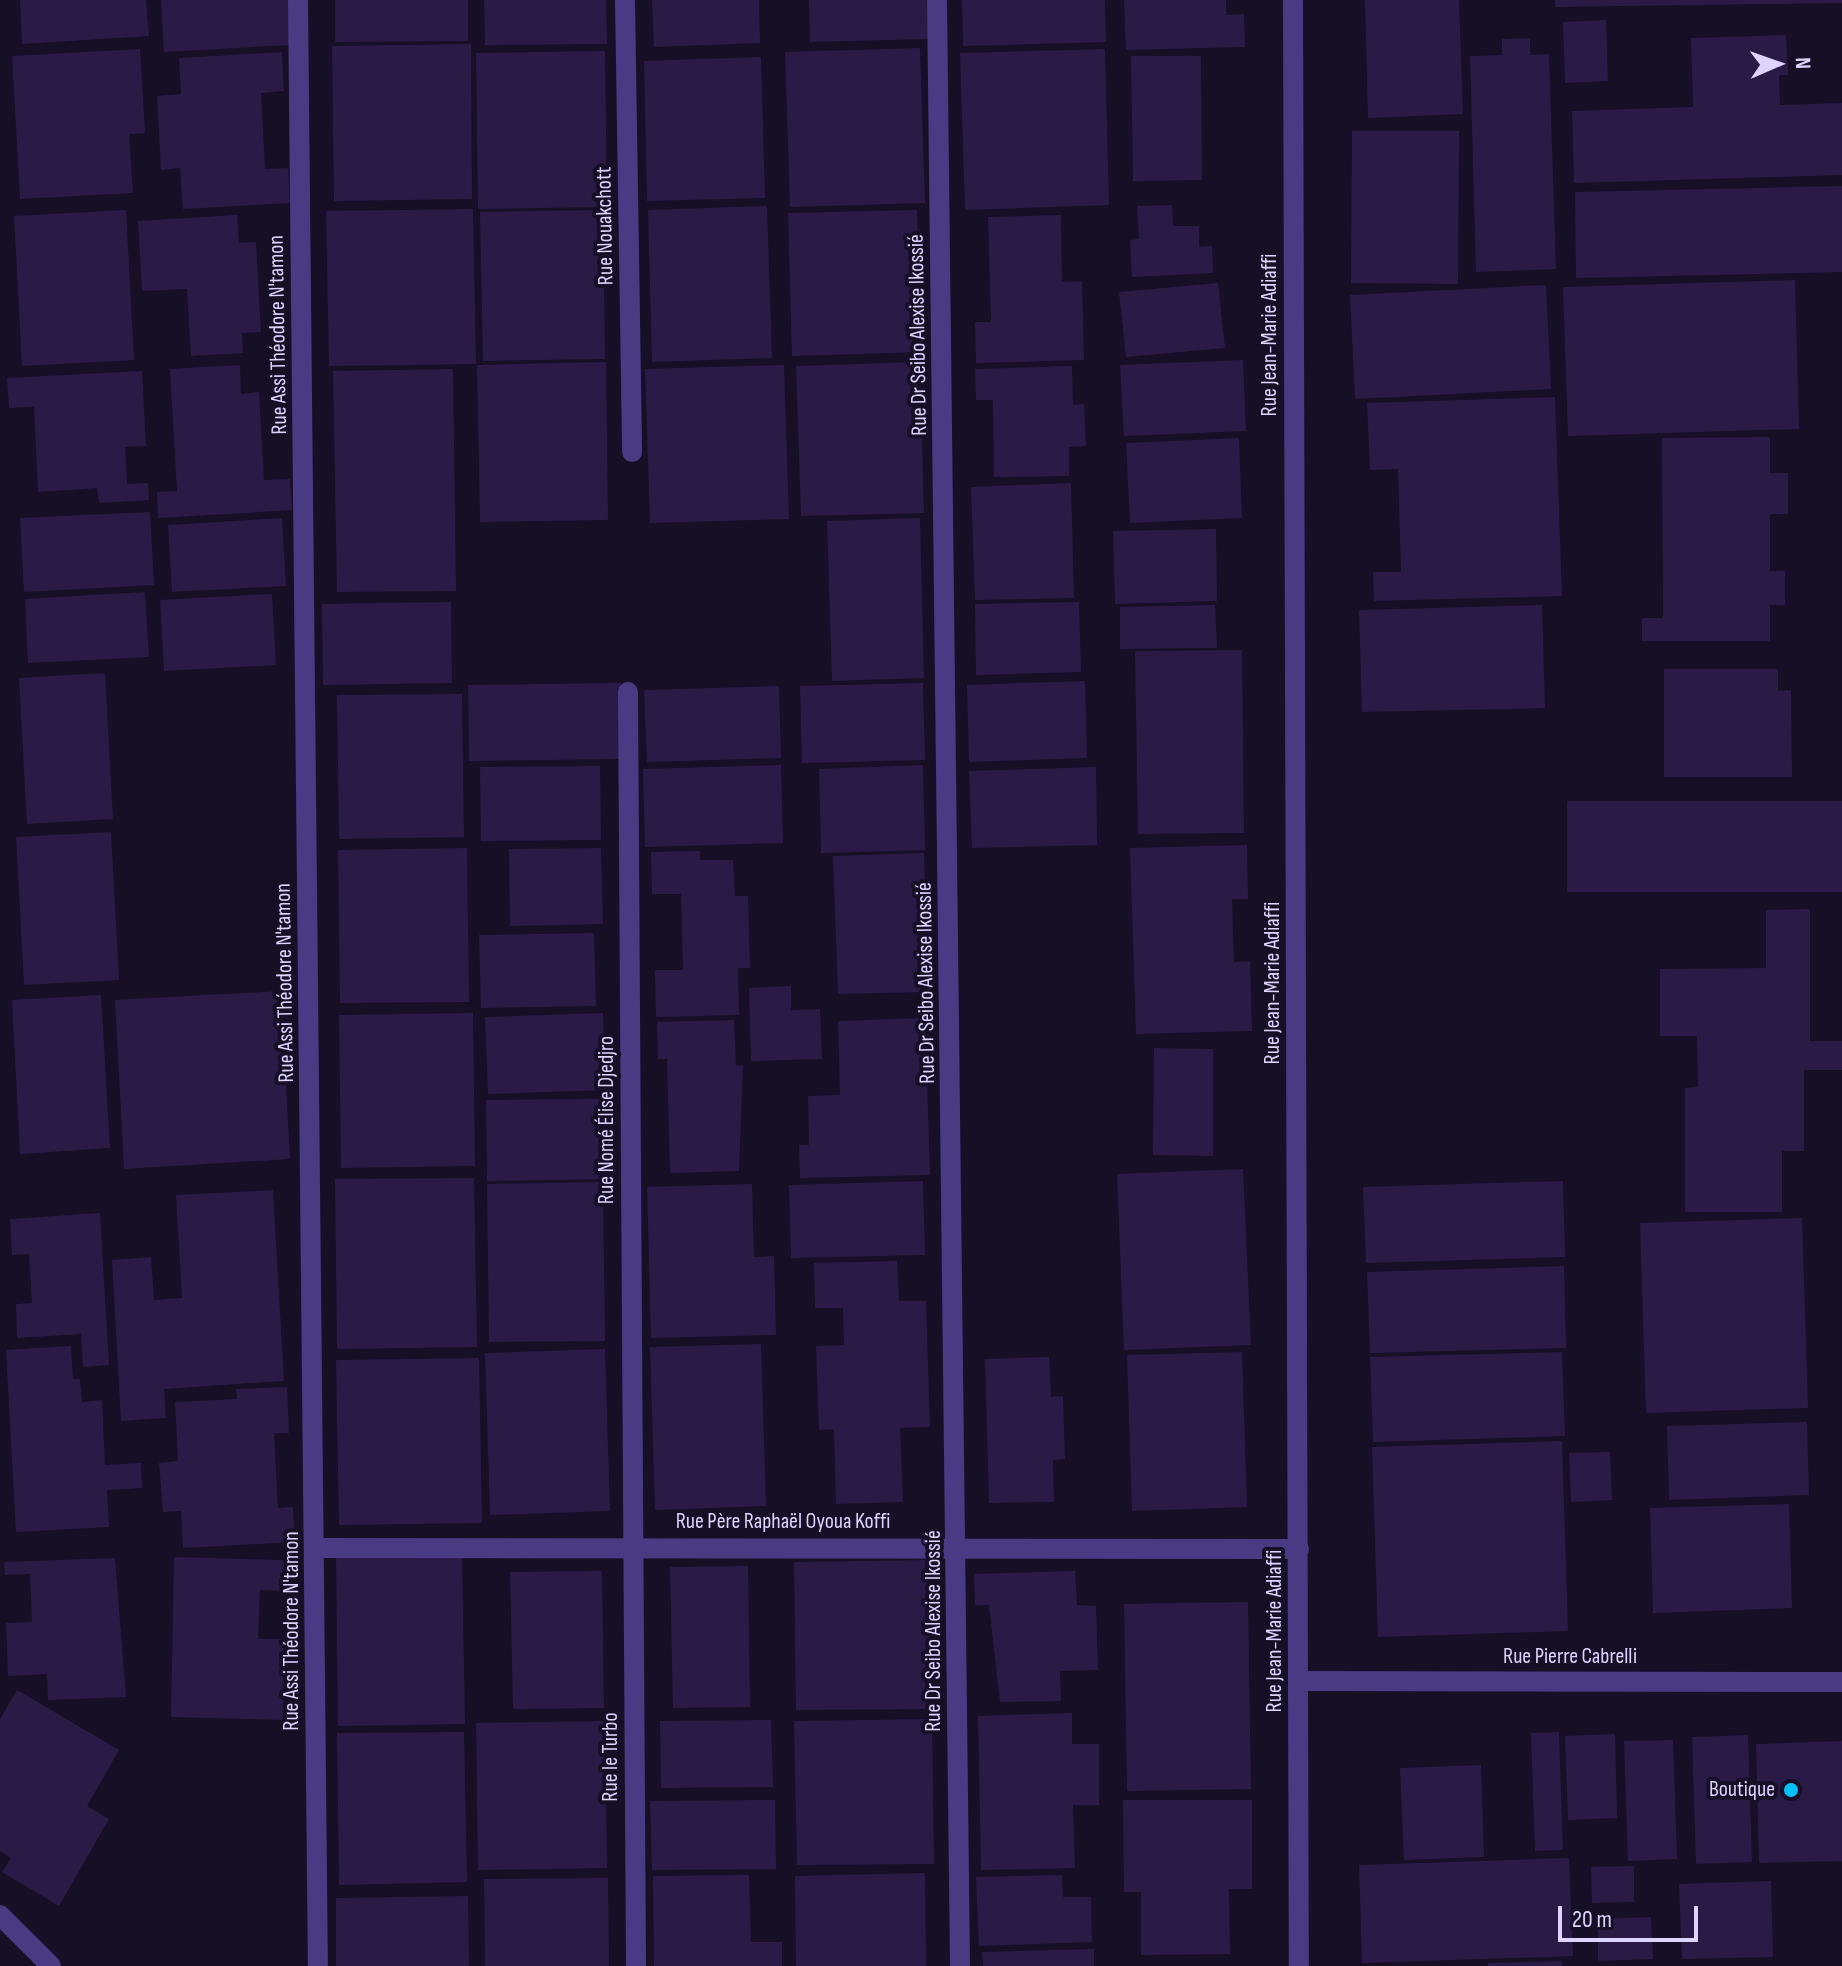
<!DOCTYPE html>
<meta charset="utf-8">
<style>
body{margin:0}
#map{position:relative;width:1842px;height:1966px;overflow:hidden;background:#160f25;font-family:"Sofia Sans Condensed",sans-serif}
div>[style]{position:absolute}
.building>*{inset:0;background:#2a1b46}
.street>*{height:20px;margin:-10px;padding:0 10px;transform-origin:10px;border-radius:10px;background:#483b84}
.dots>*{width:22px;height:22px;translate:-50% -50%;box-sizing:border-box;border:4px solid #160f25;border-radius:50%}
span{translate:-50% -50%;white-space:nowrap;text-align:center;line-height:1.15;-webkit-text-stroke:8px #160f25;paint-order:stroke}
.street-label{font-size:22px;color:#dfd4ff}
.poi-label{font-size:22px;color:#dfd4ff}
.right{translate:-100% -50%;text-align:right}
.north{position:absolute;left:1738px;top:24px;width:80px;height:80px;-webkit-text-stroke:6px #160f25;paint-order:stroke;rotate:88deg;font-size:22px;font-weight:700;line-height:32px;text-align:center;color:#dfd4ff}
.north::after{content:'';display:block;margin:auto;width:28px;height:36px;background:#dfd4ff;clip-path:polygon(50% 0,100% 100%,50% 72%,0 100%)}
.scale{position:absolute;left:1558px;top:1906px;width:140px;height:36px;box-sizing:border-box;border:4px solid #dfd4ff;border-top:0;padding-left:10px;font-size:24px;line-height:28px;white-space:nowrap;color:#dfd4ff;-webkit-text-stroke:6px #160f25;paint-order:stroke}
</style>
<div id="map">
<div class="building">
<div style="clip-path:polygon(20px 0,146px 0,149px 36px,22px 44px)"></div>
<div style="clip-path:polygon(161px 0,288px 0,290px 45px,164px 52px)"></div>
<div style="clip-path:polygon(335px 0,468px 0,468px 41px,335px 42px)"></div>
<div style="clip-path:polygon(484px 0,606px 0,607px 44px,485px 45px)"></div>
<div style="clip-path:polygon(652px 0,759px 0,760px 43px,654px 47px)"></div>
<div style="clip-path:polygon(809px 0,927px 0,928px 39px,810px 42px)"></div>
<div style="clip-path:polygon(962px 0,1105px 0,1106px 42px,963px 46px)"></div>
<div style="clip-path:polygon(1124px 0,1226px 0,1226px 15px,1244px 14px,1245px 47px,1126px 50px)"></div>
<div style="clip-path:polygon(1365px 0,1459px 0,1463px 114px,1368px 118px)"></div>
<div style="clip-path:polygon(1555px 0,1842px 0,1842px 3px,1555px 7px)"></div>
<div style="clip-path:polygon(1606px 20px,1608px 81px,1565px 83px,1563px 22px)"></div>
<div style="clip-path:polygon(1786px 35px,1788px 75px,1779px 75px,1780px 105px,1842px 103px,1842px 175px,1574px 183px,1572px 111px,1693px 107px,1691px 38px)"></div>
<div style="clip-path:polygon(1530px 38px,1530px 55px,1549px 54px,1556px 269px,1476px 272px,1470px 56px,1502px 55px,1502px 39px)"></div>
<div style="clip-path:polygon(471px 44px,472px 199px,334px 201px,332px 46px)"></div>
<div style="clip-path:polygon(920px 48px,925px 203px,790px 207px,785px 52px)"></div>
<div style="clip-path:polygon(140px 49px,145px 133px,129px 134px,133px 193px,20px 199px,12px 56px)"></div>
<div style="clip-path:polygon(1105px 49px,1109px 205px,965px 210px,960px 53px)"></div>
<div style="clip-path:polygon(605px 51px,607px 207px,478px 209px,476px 53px)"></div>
<div style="clip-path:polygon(282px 52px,284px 91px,261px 93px,265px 169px,288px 168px,290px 203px,183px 209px,180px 168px,161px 170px,157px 96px,181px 94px,179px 58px)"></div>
<div style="clip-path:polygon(1131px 56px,1201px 56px,1202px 180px,1133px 181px)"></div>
<div style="clip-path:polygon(761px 57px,765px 198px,647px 201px,644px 61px)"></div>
<div style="clip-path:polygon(1352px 131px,1459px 131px,1458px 284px,1351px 283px)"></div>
<div style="clip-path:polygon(1842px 186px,1842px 272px,1576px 278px,1575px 192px)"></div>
<div style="clip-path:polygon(1172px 205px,1173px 226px,1199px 226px,1199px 247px,1212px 246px,1213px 273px,1132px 277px,1130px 240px,1139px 239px,1137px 206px)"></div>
<div style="clip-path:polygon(767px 206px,772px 358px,652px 362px,648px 210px)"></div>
<div style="clip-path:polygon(473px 209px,476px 364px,329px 366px,326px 211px)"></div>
<div style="clip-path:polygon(126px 210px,134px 360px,22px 366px,14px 216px)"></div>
<div style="clip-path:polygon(603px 210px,605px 359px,483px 361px,480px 212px)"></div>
<div style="clip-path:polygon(917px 210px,921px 352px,792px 356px,788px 213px)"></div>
<div style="clip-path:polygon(237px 215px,239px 243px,256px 242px,261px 332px,242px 333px,243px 353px,191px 356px,187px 289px,142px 291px,138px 221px)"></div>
<div style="clip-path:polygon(1061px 215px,1062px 282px,1082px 281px,1084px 360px,976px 363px,975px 322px,991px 322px,988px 217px)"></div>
<div style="clip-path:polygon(1795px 280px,1799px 429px,1568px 436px,1563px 287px)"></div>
<div style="clip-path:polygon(1218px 283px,1225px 348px,1126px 357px,1119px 292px)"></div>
<div style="clip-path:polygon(1546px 285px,1551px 389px,1355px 399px,1350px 295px)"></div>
<div style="clip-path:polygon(1243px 360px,1246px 431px,1124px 436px,1120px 365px)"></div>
<div style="clip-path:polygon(606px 362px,608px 520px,480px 522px,477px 365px)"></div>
<div style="clip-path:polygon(920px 362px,924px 513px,801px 516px,796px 366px)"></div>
<div style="clip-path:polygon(240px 365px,241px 394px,259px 392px,264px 480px,290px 479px,292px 510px,158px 518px,157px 492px,177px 491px,170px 369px)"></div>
<div style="clip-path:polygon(784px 365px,789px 519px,650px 523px,645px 369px)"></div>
<div style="clip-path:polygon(1072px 366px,1073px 405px,1084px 404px,1086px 446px,1069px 447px,1069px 476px,994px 477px,993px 400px,976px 400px,975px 369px)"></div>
<div style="clip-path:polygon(453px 369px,456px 591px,337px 592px,333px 371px)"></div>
<div style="clip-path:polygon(142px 371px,146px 446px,125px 447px,127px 484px,148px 483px,149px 500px,99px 503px,97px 488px,38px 492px,34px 407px,9px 408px,7px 378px)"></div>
<div style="clip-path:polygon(1555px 397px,1562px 596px,1374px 601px,1373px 572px,1401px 572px,1398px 469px,1370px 470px,1367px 403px)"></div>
<div style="clip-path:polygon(1770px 437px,1770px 473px,1788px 473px,1788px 514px,1770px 514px,1770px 571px,1785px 571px,1785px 605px,1770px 605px,1770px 641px,1642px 641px,1642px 618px,1663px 618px,1662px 438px)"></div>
<div style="clip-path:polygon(1239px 438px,1242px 518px,1130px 523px,1126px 443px)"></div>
<div style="clip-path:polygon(1071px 483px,1074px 598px,975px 600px,971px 487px)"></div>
<div style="clip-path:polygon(150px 512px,154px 585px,24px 592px,20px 518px)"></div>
<div style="clip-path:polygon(282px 518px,286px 586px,172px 592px,168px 525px)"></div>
<div style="clip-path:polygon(920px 518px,924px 678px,832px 681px,827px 521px)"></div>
<div style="clip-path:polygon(1216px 529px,1217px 601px,1115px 604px,1113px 531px)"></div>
<div style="clip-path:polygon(145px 592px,149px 657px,28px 663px,25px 599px)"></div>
<div style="clip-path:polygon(272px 594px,276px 665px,164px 671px,160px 600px)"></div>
<div style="clip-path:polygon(451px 602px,452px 683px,323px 685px,322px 604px)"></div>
<div style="clip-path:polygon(1079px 602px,1081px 672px,976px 675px,975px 604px)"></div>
<div style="clip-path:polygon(1215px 605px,1217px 648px,1120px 649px,1120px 607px)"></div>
<div style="clip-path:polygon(1542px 605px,1545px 708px,1362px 712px,1359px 610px)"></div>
<div style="clip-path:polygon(1242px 650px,1244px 833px,1138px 834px,1135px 651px)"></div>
<div style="clip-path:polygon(1664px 669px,1778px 669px,1778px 691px,1791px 690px,1792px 777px,1664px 777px)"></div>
<div style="clip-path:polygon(105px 673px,113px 819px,27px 824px,19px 678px)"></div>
<div style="clip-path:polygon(1085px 681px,1087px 758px,969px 762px,967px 685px)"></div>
<div style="clip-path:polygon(621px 683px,622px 759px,469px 761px,468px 685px)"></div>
<div style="clip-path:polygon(923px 683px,925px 760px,802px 763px,800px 686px)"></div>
<div style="clip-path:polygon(779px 686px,781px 758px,647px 762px,644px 690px)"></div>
<div style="clip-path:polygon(462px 694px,464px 837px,339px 839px,337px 695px)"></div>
<div style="clip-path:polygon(781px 765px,783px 843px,645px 847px,643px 769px)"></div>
<div style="clip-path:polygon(923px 765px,925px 850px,821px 853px,819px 769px)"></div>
<div style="clip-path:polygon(600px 766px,601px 840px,481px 841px,480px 767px)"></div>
<div style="clip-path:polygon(1096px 767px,1097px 845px,972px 848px,969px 771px)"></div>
<div style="clip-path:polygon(1567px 801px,1842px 801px,1842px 892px,1567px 892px)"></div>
<div style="clip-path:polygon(111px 832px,119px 980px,24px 985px,16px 837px)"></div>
<div style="clip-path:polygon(1247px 845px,1248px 899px,1232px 899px,1234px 962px,1250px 961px,1252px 1031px,1136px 1034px,1130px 848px)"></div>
<div style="clip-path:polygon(467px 848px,469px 1002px,340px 1003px,338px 850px)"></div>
<div style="clip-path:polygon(601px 848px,603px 924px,510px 926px,509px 849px)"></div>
<div style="clip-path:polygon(700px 851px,700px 860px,733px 860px,735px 896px,748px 896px,750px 968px,738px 968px,739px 1015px,656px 1017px,655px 970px,683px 970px,681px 894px,652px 894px,651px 852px)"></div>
<div style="clip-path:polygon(924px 853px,928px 992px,838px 994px,833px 856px)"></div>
<div style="clip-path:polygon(1810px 909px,1810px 1041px,1842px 1041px,1842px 1070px,1804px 1070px,1804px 1151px,1782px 1151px,1782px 1212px,1685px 1212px,1685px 1088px,1698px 1087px,1697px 1036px,1660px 1036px,1660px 969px,1766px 968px,1766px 910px)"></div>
<div style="clip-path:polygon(594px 933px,596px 1006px,481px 1008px,479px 935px)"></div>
<div style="clip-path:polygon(791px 986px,791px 1010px,820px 1009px,822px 1059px,751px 1061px,749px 988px)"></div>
<div style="clip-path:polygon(281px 991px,290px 1159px,124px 1169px,115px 1000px)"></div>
<div style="clip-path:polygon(101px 995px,110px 1148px,20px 1154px,12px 1000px)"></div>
<div style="clip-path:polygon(473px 1013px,475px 1166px,341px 1168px,339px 1015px)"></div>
<div style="clip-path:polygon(603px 1013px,606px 1090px,488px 1094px,485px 1017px)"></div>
<div style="clip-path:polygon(925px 1018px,930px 1175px,800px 1178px,799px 1145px,809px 1145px,808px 1096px,840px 1095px,838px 1021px)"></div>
<div style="clip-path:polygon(734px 1020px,736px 1066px,743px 1065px,739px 1171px,670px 1173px,667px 1059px,658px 1059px,657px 1022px)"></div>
<div style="clip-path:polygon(1154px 1048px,1213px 1049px,1213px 1156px,1153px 1155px)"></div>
<div style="clip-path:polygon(603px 1099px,604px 1179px,487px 1181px,486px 1100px)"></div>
<div style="clip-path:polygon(1243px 1169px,1251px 1345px,1124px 1350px,1117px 1174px)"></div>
<div style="clip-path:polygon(474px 1178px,477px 1347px,337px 1349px,335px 1179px)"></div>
<div style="clip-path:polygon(923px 1181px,925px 1255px,791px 1258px,789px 1185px)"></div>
<div style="clip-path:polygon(1563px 1181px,1565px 1257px,1366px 1263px,1363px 1187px)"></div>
<div style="clip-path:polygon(603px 1182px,605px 1341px,489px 1342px,487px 1184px)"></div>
<div style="clip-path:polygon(752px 1184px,754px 1257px,774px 1256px,776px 1335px,651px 1338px,647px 1187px)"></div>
<div style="clip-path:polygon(273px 1190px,284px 1381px,164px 1389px,166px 1418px,121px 1421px,112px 1260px,151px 1257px,154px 1300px,182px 1298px,176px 1195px)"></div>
<div style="clip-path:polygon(100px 1213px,109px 1365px,83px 1367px,81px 1334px,17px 1338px,16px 1304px,32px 1303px,29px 1254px,12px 1255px,10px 1219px)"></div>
<div style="clip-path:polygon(1802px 1218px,1808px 1408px,1646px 1413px,1640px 1223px)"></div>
<div style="clip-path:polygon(897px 1261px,899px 1301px,926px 1301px,930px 1427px,900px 1428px,903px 1502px,836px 1504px,834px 1429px,819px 1430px,816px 1346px,844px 1345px,843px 1308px,815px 1308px,814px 1263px)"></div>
<div style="clip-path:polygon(1564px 1266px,1566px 1348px,1370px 1353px,1367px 1272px)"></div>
<div style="clip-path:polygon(761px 1344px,766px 1506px,655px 1510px,650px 1347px)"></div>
<div style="clip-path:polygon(71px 1346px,73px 1379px,80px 1379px,82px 1402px,102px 1400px,105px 1465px,141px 1463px,142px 1488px,107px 1490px,109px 1527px,16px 1532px,6px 1350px)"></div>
<div style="clip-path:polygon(605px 1349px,610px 1511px,490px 1515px,485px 1353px)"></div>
<div style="clip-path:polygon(1242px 1352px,1247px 1507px,1132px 1511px,1127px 1355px)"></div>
<div style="clip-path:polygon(1562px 1352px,1565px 1436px,1373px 1442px,1370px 1357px)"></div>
<div style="clip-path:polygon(1049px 1357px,1051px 1397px,1063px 1396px,1065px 1459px,1053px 1460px,1054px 1502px,989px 1503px,985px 1359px)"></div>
<div style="clip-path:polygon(479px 1358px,482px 1523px,339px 1525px,336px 1360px)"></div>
<div style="clip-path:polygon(287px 1387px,289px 1433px,274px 1433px,278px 1508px,293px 1507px,295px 1542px,183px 1548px,181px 1511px,163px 1512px,159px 1463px,178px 1461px,175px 1402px,237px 1399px,236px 1389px)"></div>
<div style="clip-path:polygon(1807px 1422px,1809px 1495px,1669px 1500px,1667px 1426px)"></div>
<div style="clip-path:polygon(1562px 1441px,1568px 1631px,1378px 1637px,1372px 1447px)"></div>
<div style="clip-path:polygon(1610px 1452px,1612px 1500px,1571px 1502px,1569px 1453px)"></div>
<div style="clip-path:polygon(1789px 1504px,1792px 1608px,1653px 1613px,1650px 1508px)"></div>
<div style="clip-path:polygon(462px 1554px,465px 1724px,338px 1726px,336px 1556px)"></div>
<div style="clip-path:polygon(174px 1557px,286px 1560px,285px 1591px,260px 1590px,258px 1639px,285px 1639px,283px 1720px,171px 1717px)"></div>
<div style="clip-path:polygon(115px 1558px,126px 1697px,48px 1700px,47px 1674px,8px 1676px,6px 1623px,32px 1622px,30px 1574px,5px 1575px,4px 1562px)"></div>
<div style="clip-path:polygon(930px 1560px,932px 1709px,796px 1710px,794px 1562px)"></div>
<div style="clip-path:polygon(748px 1566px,750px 1707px,673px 1708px,670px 1567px)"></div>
<div style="clip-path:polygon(602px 1571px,604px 1708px,513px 1709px,510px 1572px)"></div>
<div style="clip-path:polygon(1075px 1571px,1077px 1605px,1096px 1606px,1098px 1670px,1060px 1671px,1061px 1701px,1000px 1702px,989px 1605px,975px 1605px,974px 1574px)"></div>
<div style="clip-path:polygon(1248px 1602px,1251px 1789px,1127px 1791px,1124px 1604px)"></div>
<div style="clip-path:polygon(17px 1690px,119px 1750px,87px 1806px,109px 1819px,59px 1906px,2px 1872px,11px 1858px,0 1851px,0 1719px)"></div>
<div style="clip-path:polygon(1072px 1713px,1072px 1744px,1099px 1744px,1099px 1805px,1073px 1805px,1075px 1868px,981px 1870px,978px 1716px)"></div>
<div style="clip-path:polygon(932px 1719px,934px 1864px,797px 1865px,794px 1721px)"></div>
<div style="clip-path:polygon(771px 1720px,773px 1787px,661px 1788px,660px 1721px)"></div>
<div style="clip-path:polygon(605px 1721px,607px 1868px,478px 1870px,476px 1723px)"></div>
<div style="clip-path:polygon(464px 1732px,467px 1882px,339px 1885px,337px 1733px)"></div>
<div style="clip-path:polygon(1559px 1732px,1563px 1850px,1535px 1851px,1531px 1733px)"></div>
<div style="clip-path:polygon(1615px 1734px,1617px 1818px,1568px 1820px,1565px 1736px)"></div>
<div style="clip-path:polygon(1748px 1735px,1752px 1862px,1696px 1864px,1692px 1737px)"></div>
<div style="clip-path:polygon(1673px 1740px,1677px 1859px,1628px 1861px,1624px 1741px)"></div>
<div style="clip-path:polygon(1842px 1741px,1842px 1861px,1759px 1863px,1756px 1744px)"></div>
<div style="clip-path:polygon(1481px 1765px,1484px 1857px,1404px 1860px,1400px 1768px)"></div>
<div style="clip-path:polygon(775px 1800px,776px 1869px,652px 1870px,650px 1801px)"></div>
<div style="clip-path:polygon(1123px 1800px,1252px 1800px,1252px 1889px,1229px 1889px,1230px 1954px,1141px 1955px,1141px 1892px,1124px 1892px)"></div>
<div style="clip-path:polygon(1569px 1858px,1573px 1956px,1362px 1963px,1359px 1865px)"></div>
<div style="clip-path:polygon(1634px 1866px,1634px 1902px,1592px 1903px,1591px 1867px)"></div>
<div style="clip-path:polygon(925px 1873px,926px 1966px,796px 1966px,795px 1876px)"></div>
<div style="clip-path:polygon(749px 1875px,751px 1942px,782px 1942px,782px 1966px,654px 1966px,653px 1876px)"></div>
<div style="clip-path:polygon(1062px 1875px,1063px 1897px,1091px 1897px,1092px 1942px,979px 1946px,976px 1877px)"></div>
<div style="clip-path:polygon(608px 1878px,609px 1966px,485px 1966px,484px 1879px)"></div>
<div style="clip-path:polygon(1771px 1881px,1773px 1957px,1682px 1959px,1679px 1884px)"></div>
<div style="clip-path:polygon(468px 1896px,469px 1966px,336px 1966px,336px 1898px)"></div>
<div style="clip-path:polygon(1651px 1917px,1653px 1959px,1598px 1961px,1598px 1919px)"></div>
<div style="clip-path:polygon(1094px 1949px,1094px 1966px,983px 1966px,982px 1952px)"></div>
<div style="clip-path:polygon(1562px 1961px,1562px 1966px,1488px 1966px,1488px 1963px)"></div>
</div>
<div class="street">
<div style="left:298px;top:0;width:1966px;rotate:89.42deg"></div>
<div style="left:625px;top:0;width:452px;rotate:89.1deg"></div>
<div style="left:937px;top:0;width:1966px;rotate:89.33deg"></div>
<div style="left:1293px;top:0;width:1966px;rotate:89.83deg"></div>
<div style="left:628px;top:692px;width:1274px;rotate:89.64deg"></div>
<div style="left:316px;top:1548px;width:983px;rotate:0.06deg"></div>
<div style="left:1299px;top:1681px;width:543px;rotate:0.11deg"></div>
<div style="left:0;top:1915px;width:72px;rotate:45deg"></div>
</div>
<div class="dots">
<div style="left:1791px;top:1790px;background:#03bffc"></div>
</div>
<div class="street-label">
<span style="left:605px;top:226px;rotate:-91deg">Rue Nouakchott</span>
<span style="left:278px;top:335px;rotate:-91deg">Rue Assi Théodore N'tamon</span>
<span style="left:918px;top:335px;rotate:-91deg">Rue Dr Seibo Alexise Ikossié</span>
<span style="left:1270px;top:335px;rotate:-90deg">Rue Jean-Marie Adiaffi</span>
<span style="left:285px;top:983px;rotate:-91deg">Rue Assi Théodore N'tamon</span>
<span style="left:926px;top:983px;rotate:-91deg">Rue Dr Seibo Alexise Ikossié</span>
<span style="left:1273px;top:983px;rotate:-90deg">Rue Jean-Marie Adiaffi</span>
<span style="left:607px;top:1120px;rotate:-90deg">Rue Nomé Élise Djedjro</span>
<span style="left:783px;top:1522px">Rue Père Raphaël Oyoua Koffi</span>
<span style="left:292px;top:1631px;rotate:-90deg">Rue Assi Théodore N'tamon</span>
<span style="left:934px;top:1631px;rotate:-90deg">Rue Dr Seibo Alexise Ikossié</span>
<span style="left:1275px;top:1631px;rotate:-90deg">Rue Jean-Marie Adiaffi</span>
<span style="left:1570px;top:1657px">Rue Pierre Cabrelli</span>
<span style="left:611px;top:1757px;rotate:-90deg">Rue le Turbo</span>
</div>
<div class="poi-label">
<span class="right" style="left:1775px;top:1790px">Boutique</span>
</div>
<div class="north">N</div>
<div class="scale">20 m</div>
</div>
